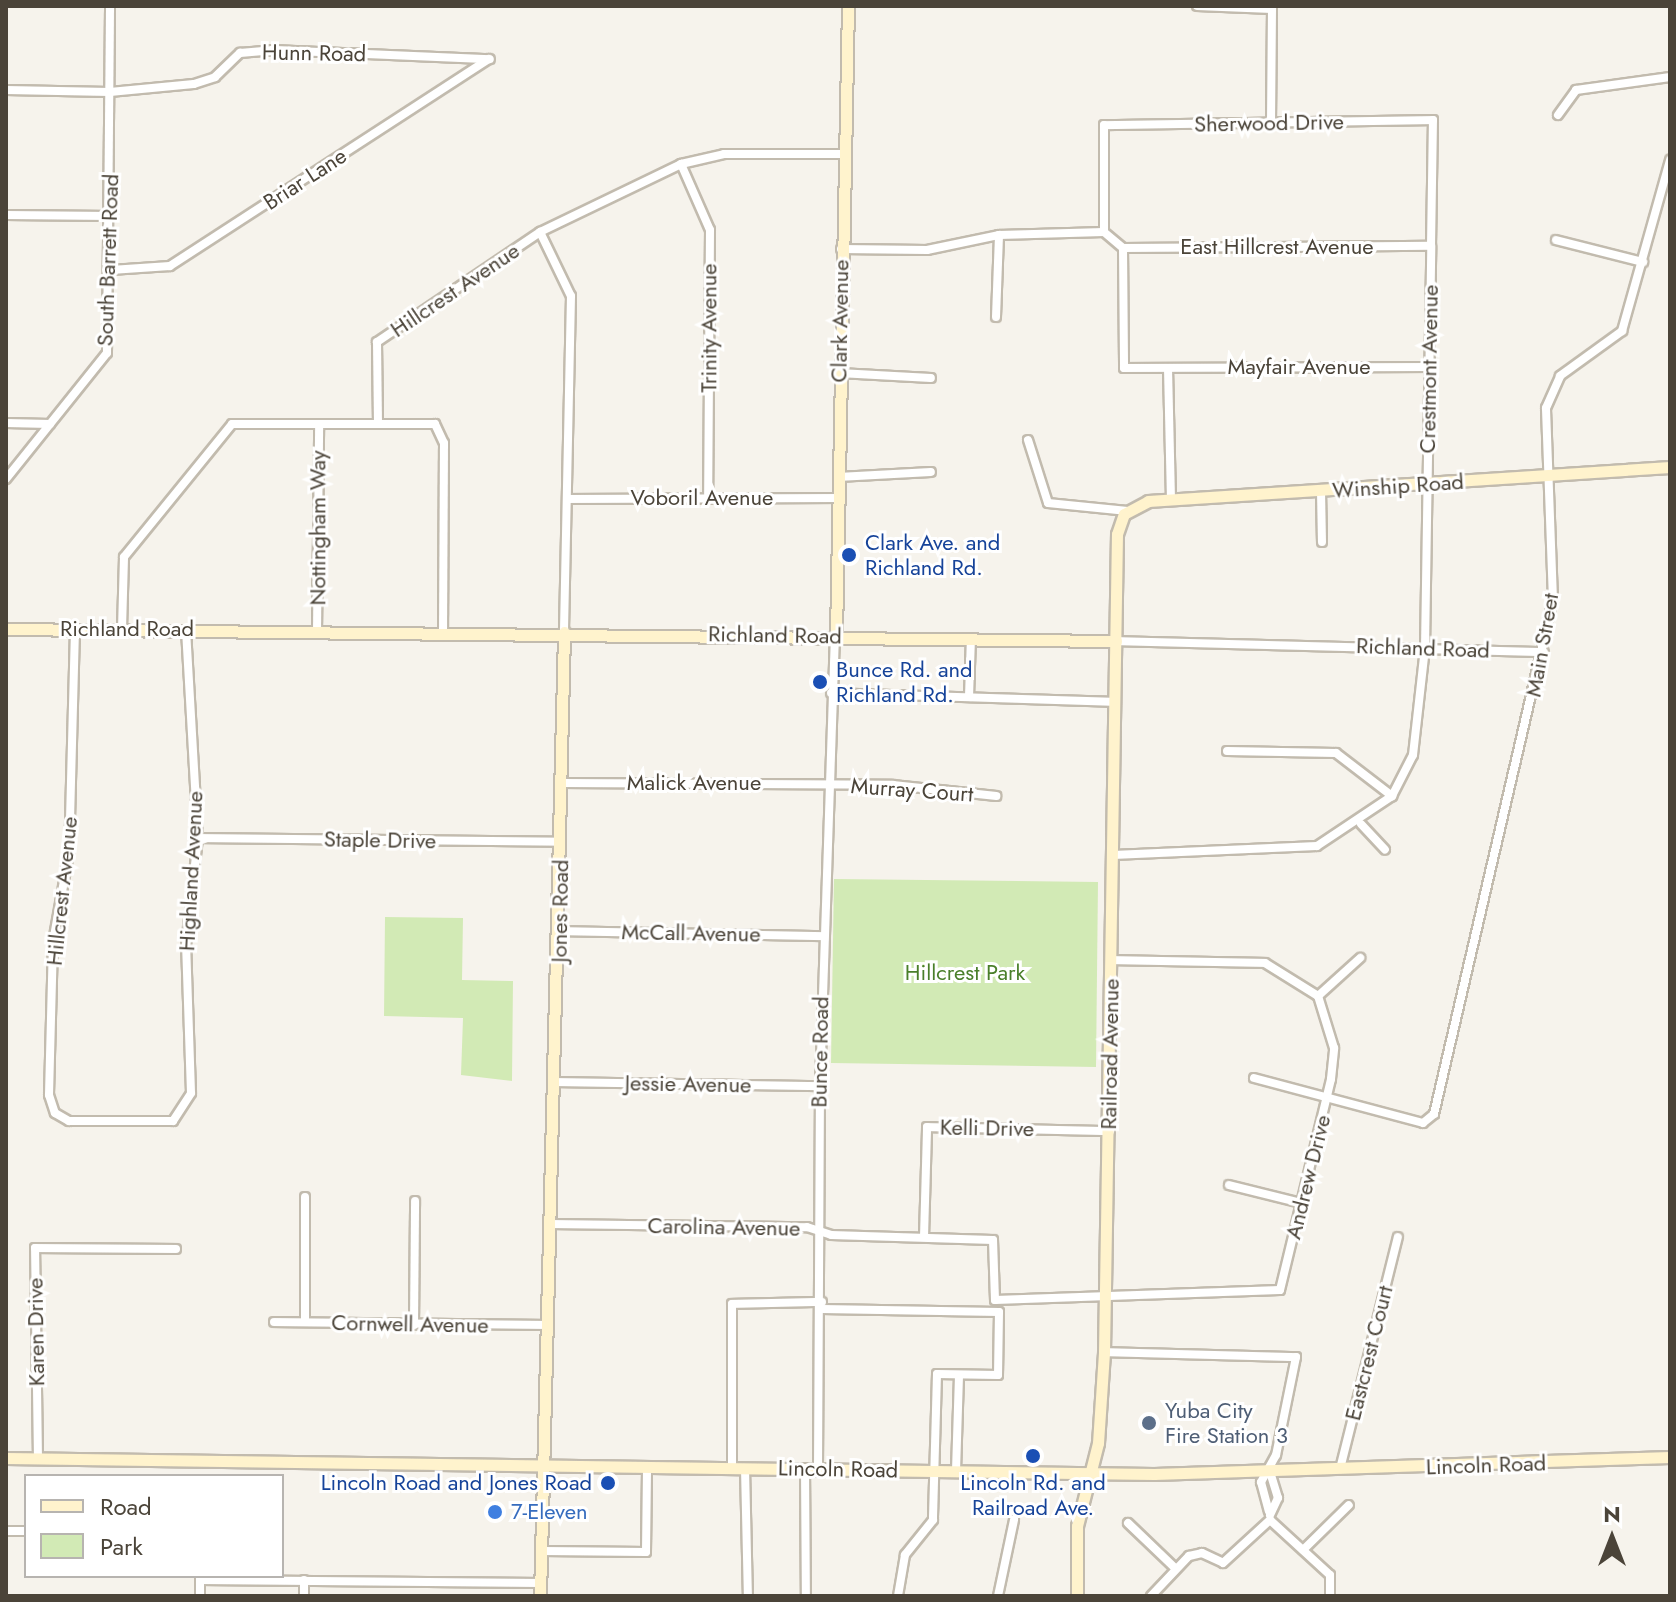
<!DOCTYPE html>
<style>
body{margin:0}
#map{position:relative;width:1676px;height:1602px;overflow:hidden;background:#f6f3ec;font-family:Jost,sans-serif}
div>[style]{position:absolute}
.green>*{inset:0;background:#d2eab5}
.roads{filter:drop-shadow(2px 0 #c2bbae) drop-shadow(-2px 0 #c2bbae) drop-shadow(0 2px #c2bbae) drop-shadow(0 -2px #c2bbae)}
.street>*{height:8px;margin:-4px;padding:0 4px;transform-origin:4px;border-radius:4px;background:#fff}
.secondary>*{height:11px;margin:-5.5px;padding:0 5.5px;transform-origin:5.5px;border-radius:5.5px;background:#fff3cd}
.dots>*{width:22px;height:22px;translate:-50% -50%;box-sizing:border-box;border:4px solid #fff;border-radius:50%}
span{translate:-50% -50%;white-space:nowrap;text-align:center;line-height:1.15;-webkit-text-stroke:6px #fff;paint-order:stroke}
.street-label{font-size:22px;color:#4b4439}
.transit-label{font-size:22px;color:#164399}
.left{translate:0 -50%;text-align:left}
.right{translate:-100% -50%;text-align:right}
.park-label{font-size:22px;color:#4a7f2a}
.service-label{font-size:22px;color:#4e5e75}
.shop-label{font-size:22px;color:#366cbe}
.frame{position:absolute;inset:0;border:8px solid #4b4439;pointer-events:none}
.legend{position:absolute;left:24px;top:1474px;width:260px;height:104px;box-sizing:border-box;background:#fff;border:2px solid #b7b4b0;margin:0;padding:10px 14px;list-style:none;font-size:24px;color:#4b4439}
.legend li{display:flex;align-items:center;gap:16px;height:40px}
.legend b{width:40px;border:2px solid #b7b4b0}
.north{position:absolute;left:1572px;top:1498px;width:80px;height:80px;-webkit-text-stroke:6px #fff;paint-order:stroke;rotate:0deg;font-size:22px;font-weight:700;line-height:32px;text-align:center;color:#4b4439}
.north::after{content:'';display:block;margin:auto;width:28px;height:36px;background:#4b4439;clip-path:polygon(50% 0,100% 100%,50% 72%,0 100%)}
</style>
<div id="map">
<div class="green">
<div style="clip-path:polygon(834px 879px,1098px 882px,1096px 1067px,831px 1063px)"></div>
<div style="clip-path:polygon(385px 917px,463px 918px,462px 980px,513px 981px,512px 1081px,461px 1075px,463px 1018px,384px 1016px)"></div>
</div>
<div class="roads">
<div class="street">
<div style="left:1197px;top:6px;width:75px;rotate:2.3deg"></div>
<div style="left:6px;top:90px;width:104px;rotate:1.1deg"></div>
<div style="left:110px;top:92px;width:84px;rotate:-5.4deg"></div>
<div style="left:194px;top:84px;width:22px;rotate:-18deg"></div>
<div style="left:215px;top:77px;width:35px;rotate:-44deg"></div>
<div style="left:240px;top:53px;width:32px;rotate:-5deg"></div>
<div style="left:272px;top:50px;width:218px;rotate:2.4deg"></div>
<div style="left:1558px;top:115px;width:31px;rotate:-54deg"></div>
<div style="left:1576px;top:90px;width:95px;rotate:-7.9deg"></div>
<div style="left:1271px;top:123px;width:117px;rotate:-89.5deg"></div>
<div style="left:681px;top:164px;width:72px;rotate:66.3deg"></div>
<div style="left:710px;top:230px;width:269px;rotate:90.4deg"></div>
<div style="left:6px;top:215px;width:105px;rotate:0.5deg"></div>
<div style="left:540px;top:232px;width:71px;rotate:64.2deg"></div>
<div style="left:571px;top:296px;width:336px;rotate:91.2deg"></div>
<div style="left:1556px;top:240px;width:90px;rotate:14.2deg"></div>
<div style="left:1123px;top:248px;width:308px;rotate:-0.4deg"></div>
<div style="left:841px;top:249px;width:86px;rotate:0.7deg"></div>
<div style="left:927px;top:250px;width:74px;rotate:-11.8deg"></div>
<div style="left:999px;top:235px;width:105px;rotate:-1.6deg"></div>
<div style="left:111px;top:270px;width:59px;rotate:-3.9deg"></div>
<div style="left:170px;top:266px;width:380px;rotate:-33deg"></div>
<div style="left:996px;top:317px;width:82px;rotate:-87.9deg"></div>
<div style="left:1168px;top:368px;width:132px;rotate:88.7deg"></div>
<div style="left:839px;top:373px;width:92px;rotate:3.1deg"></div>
<div style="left:6px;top:423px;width:44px;rotate:1.3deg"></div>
<div style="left:378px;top:424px;width:82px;rotate:-90.7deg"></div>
<div style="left:377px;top:342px;width:197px;rotate:-34deg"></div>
<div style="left:540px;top:232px;width:157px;rotate:-25.7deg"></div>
<div style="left:681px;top:164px;width:44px;rotate:-13.1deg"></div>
<div style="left:724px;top:154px;width:119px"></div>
<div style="left:1028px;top:440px;width:66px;rotate:72.4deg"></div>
<div style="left:1048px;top:503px;width:80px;rotate:5.7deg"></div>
<div style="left:838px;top:477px;width:93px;rotate:-3.1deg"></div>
<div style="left:6px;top:479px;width:161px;rotate:-51.3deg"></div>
<div style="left:107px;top:353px;width:347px;rotate:-89.5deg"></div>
<div style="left:1321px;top:491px;width:51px;rotate:88.9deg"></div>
<div style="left:567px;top:499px;width:271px;rotate:-0.2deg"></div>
<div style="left:75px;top:629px;width:224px;rotate:91.5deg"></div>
<div style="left:69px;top:853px;width:90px;rotate:100.2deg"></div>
<div style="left:53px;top:942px;width:153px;rotate:91.5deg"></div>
<div style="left:49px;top:1095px;width:19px;rotate:72deg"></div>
<div style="left:55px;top:1113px;width:16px;rotate:30deg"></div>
<div style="left:69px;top:1121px;width:104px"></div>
<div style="left:173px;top:1121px;width:33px;rotate:-57deg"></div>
<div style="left:191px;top:1093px;width:148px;rotate:-91.9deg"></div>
<div style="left:186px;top:945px;width:108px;rotate:-83.6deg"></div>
<div style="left:198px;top:838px;width:208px;rotate:-93.3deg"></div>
<div style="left:122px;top:629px;width:72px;rotate:-88.4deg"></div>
<div style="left:124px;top:557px;width:171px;rotate:-50.9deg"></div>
<div style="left:232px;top:424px;width:203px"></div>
<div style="left:435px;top:424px;width:21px;rotate:65deg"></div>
<div style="left:444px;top:443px;width:189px;rotate:90.3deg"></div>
<div style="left:317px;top:631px;width:207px;rotate:-89.4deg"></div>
<div style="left:1116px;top:641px;width:428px;rotate:1.5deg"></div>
<div style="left:831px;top:693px;width:284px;rotate:1.8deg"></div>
<div style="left:969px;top:697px;width:59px;rotate:-88.1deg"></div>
<div style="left:1227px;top:751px;width:109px;rotate:1.1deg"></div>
<div style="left:1336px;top:753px;width:71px;rotate:37.5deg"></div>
<div style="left:562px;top:783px;width:331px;rotate:0.3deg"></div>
<div style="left:893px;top:785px;width:104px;rotate:6.1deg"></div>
<div style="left:1361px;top:824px;width:35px;rotate:47deg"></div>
<div style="left:198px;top:838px;width:363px;rotate:0.6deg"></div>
<div style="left:1113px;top:855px;width:204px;rotate:-2.5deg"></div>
<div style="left:1317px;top:846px;width:90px;rotate:-33.7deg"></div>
<div style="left:1392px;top:796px;width:46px;rotate:-62.9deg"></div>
<div style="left:1413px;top:755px;width:108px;rotate:-83.6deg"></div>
<div style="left:1425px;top:648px;width:402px;rotate:-89.1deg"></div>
<div style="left:1431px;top:246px;width:126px;rotate:-89.1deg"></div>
<div style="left:1433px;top:120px;width:329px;rotate:179.1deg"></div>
<div style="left:1104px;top:125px;width:107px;rotate:90deg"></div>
<div style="left:1104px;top:232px;width:25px;rotate:40deg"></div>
<div style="left:1123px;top:248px;width:120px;rotate:89.5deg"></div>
<div style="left:1124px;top:368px;width:305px;rotate:-0.2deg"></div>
<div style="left:559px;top:931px;width:264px;rotate:1.1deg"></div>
<div style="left:1318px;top:996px;width:57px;rotate:-42.1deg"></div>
<div style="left:1254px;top:1078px;width:175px;rotate:14.9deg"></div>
<div style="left:1423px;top:1123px;width:14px;rotate:-39deg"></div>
<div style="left:1434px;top:1114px;width:528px;rotate:-76.96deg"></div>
<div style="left:1553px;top:600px;width:192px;rotate:-92.1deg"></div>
<div style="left:1546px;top:408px;width:35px;rotate:-66deg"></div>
<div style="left:1560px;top:376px;width:77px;rotate:-36deg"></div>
<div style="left:1622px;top:331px;width:178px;rotate:-74.3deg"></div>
<div style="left:557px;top:1082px;width:263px;rotate:0.9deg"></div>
<div style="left:1229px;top:1185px;width:74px;rotate:14deg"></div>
<div style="left:549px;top:1224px;width:258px;rotate:0.7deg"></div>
<div style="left:807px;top:1227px;width:25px;rotate:18deg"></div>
<div style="left:831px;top:1235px;width:162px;rotate:1.8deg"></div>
<div style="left:993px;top:1240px;width:60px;rotate:88.1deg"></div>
<div style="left:995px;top:1300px;width:285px;rotate:-2deg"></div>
<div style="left:1280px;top:1290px;width:217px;rotate:-76.4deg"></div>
<div style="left:1331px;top:1079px;width:31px;rotate:-84deg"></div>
<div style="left:1334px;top:1048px;width:54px;rotate:-107.1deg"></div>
<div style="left:1318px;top:996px;width:62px;rotate:-148.1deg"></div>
<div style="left:1265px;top:963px;width:154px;rotate:-178.9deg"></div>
<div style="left:924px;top:1237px;width:110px;rotate:-88.4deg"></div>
<div style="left:927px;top:1127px;width:183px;rotate:1.3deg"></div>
<div style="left:822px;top:1309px;width:177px;rotate:1deg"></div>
<div style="left:999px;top:1312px;width:63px;rotate:90.9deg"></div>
<div style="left:998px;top:1375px;width:61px;rotate:-179.1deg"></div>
<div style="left:937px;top:1374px;width:146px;rotate:91.6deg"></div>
<div style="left:933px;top:1520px;width:45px;rotate:128.7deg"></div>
<div style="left:905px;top:1555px;width:42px;rotate:99.7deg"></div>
<div style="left:274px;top:1322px;width:272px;rotate:0.6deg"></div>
<div style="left:305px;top:1322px;width:125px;rotate:-90deg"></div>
<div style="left:414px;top:1325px;width:124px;rotate:-89.5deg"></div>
<div style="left:1104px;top:1352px;width:192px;rotate:1.5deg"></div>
<div style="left:1296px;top:1357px;width:100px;rotate:101.5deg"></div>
<div style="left:1276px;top:1455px;width:31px;rotate:119deg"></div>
<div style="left:1261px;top:1482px;width:30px;rotate:75deg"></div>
<div style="left:38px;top:1459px;width:211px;rotate:-90.8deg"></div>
<div style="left:35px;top:1248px;width:141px;rotate:0.4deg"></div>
<div style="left:732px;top:1468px;width:164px;rotate:-90deg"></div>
<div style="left:732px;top:1304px;width:90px;rotate:-1.3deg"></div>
<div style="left:745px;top:1468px;width:128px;rotate:88.7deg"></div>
<div style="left:805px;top:1468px;width:128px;rotate:89.6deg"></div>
<div style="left:818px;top:1468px;width:382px;rotate:-89.7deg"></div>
<div style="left:820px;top:1086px;width:450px;rotate:-88.1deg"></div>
<div style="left:1340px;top:1469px;width:239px;rotate:-76deg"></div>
<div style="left:956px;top:1471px;width:96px;rotate:-88.2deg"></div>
<div style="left:1270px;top:1515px;width:19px;rotate:-65deg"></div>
<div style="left:1278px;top:1498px;width:28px;rotate:-107deg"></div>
<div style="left:1128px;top:1523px;width:66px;rotate:43.8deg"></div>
<div style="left:6px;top:1531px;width:20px"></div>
<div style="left:1303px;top:1550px;width:64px;rotate:-44.4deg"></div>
<div style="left:543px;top:1551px;width:103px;rotate:0.6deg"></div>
<div style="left:646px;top:1552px;width:85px;rotate:-89.3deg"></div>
<div style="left:200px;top:1577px;width:19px;rotate:90deg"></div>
<div style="left:200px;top:1580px;width:341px;rotate:0.5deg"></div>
<div style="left:304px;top:1580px;width:16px;rotate:90deg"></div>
<div style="left:998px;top:1596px;width:78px;rotate:-78.1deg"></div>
<div style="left:1151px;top:1596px;width:55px;rotate:-46.5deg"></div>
<div style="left:1189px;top:1556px;width:13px;rotate:-13deg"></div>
<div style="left:1202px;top:1553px;width:23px;rotate:25deg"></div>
<div style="left:1223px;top:1563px;width:64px;rotate:-42.5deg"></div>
<div style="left:1270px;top:1520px;width:81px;rotate:42.5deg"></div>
<div style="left:1330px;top:1575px;width:21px;rotate:90deg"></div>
</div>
<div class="secondary">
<div style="left:6px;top:629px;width:1110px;rotate:0.62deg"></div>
<div style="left:836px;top:635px;width:629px;rotate:-88.91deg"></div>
<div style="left:6px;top:1458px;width:1148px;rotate:0.8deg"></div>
<div style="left:1154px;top:1474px;width:516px;rotate:-1.89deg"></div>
<div style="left:540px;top:1596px;width:964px;rotate:-88.57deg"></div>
<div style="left:1077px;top:1596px;width:70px;rotate:-90deg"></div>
<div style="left:1077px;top:1526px;width:86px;rotate:-75.8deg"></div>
<div style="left:1098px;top:1443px;width:91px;rotate:-86.2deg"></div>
<div style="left:1104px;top:1352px;width:818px;rotate:-89.09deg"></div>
<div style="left:1117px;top:534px;width:21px;rotate:-71deg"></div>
<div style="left:1124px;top:514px;width:27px;rotate:-28deg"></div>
<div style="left:1148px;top:501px;width:523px;rotate:-3.73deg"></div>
</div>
</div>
<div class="dots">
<div style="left:849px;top:555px;background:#1a4fb4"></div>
<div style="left:820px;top:682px;background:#1a4fb4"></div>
<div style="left:1149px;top:1423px;background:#5c6f8a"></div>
<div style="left:1033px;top:1456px;background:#1a4fb4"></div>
<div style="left:608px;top:1483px;background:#1a4fb4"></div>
<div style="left:495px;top:1512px;background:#3f7fe0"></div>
</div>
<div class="street-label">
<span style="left:314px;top:53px;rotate:1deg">Hunn Road</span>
<span style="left:1269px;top:123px;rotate:-1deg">Sherwood Drive</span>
<span style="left:305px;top:179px;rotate:-33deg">Briar Lane</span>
<span style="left:1277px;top:247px">East Hillcrest Avenue</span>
<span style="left:108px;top:260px;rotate:-88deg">South Barrett Road</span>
<span style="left:455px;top:290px;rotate:-34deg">Hillcrest Avenue</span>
<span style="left:840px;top:321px;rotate:-89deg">Clark Avenue</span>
<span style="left:709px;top:328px;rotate:-90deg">Trinity Avenue</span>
<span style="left:1299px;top:367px">Mayfair Avenue</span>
<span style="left:1429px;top:369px;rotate:-89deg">Crestmont Avenue</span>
<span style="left:1398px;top:486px;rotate:-4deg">Winship Road</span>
<span style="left:702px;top:498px">Voboril Avenue</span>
<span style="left:318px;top:528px;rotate:-90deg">Nottingham Way</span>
<span style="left:127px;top:629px">Richland Road</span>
<span style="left:775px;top:635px;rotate:1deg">Richland Road</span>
<span style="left:1542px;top:645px;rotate:-80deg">Main Street</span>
<span style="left:1423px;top:648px;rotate:2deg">Richland Road</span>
<span style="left:694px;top:783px">Malick Avenue</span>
<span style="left:912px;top:790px;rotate:4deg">Murray Court</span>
<span style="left:380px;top:840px;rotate:1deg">Staple Drive</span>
<span style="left:191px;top:871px;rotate:-87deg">Highland Avenue</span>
<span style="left:62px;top:891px;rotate:-84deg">Hillcrest Avenue</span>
<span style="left:560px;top:911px;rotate:-89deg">Jones Road</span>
<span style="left:691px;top:933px;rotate:1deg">McCall Avenue</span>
<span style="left:820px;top:1052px;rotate:-89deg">Bunce Road</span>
<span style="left:1110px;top:1054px;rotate:-89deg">Railroad Avenue</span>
<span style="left:688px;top:1084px;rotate:1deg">Jessie Avenue</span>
<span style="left:987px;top:1128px;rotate:1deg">Kelli Drive</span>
<span style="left:1308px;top:1177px;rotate:-76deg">Andrew Drive</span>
<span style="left:724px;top:1227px;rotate:1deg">Carolina Avenue</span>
<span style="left:410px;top:1324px;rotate:1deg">Cornwell Avenue</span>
<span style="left:36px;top:1332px;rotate:-91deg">Karen Drive</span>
<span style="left:1369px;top:1353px;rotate:-76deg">Eastcrest Court</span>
<span style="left:1486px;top:1465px;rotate:-2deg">Lincoln Road</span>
<span style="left:838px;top:1469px;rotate:1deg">Lincoln Road</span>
</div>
<div class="transit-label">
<span class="left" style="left:865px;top:555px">Clark Ave. and<br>Richland Rd.</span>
<span class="left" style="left:836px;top:682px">Bunce Rd. and<br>Richland Rd.</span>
<span style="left:1033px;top:1495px">Lincoln Rd. and<br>Railroad Ave.</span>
<span class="right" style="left:592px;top:1483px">Lincoln Road and Jones Road</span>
</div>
<div class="park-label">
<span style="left:965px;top:973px">Hillcrest Park</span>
</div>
<div class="service-label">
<span class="left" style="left:1165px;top:1423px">Yuba City<br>Fire Station 3</span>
</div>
<div class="shop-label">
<span class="left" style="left:511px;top:1512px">7-Eleven</span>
</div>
<div class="frame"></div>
<ul class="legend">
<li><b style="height:10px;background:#fff3cd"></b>Road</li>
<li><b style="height:22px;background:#d2eab5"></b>Park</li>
</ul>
<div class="north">N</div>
</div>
